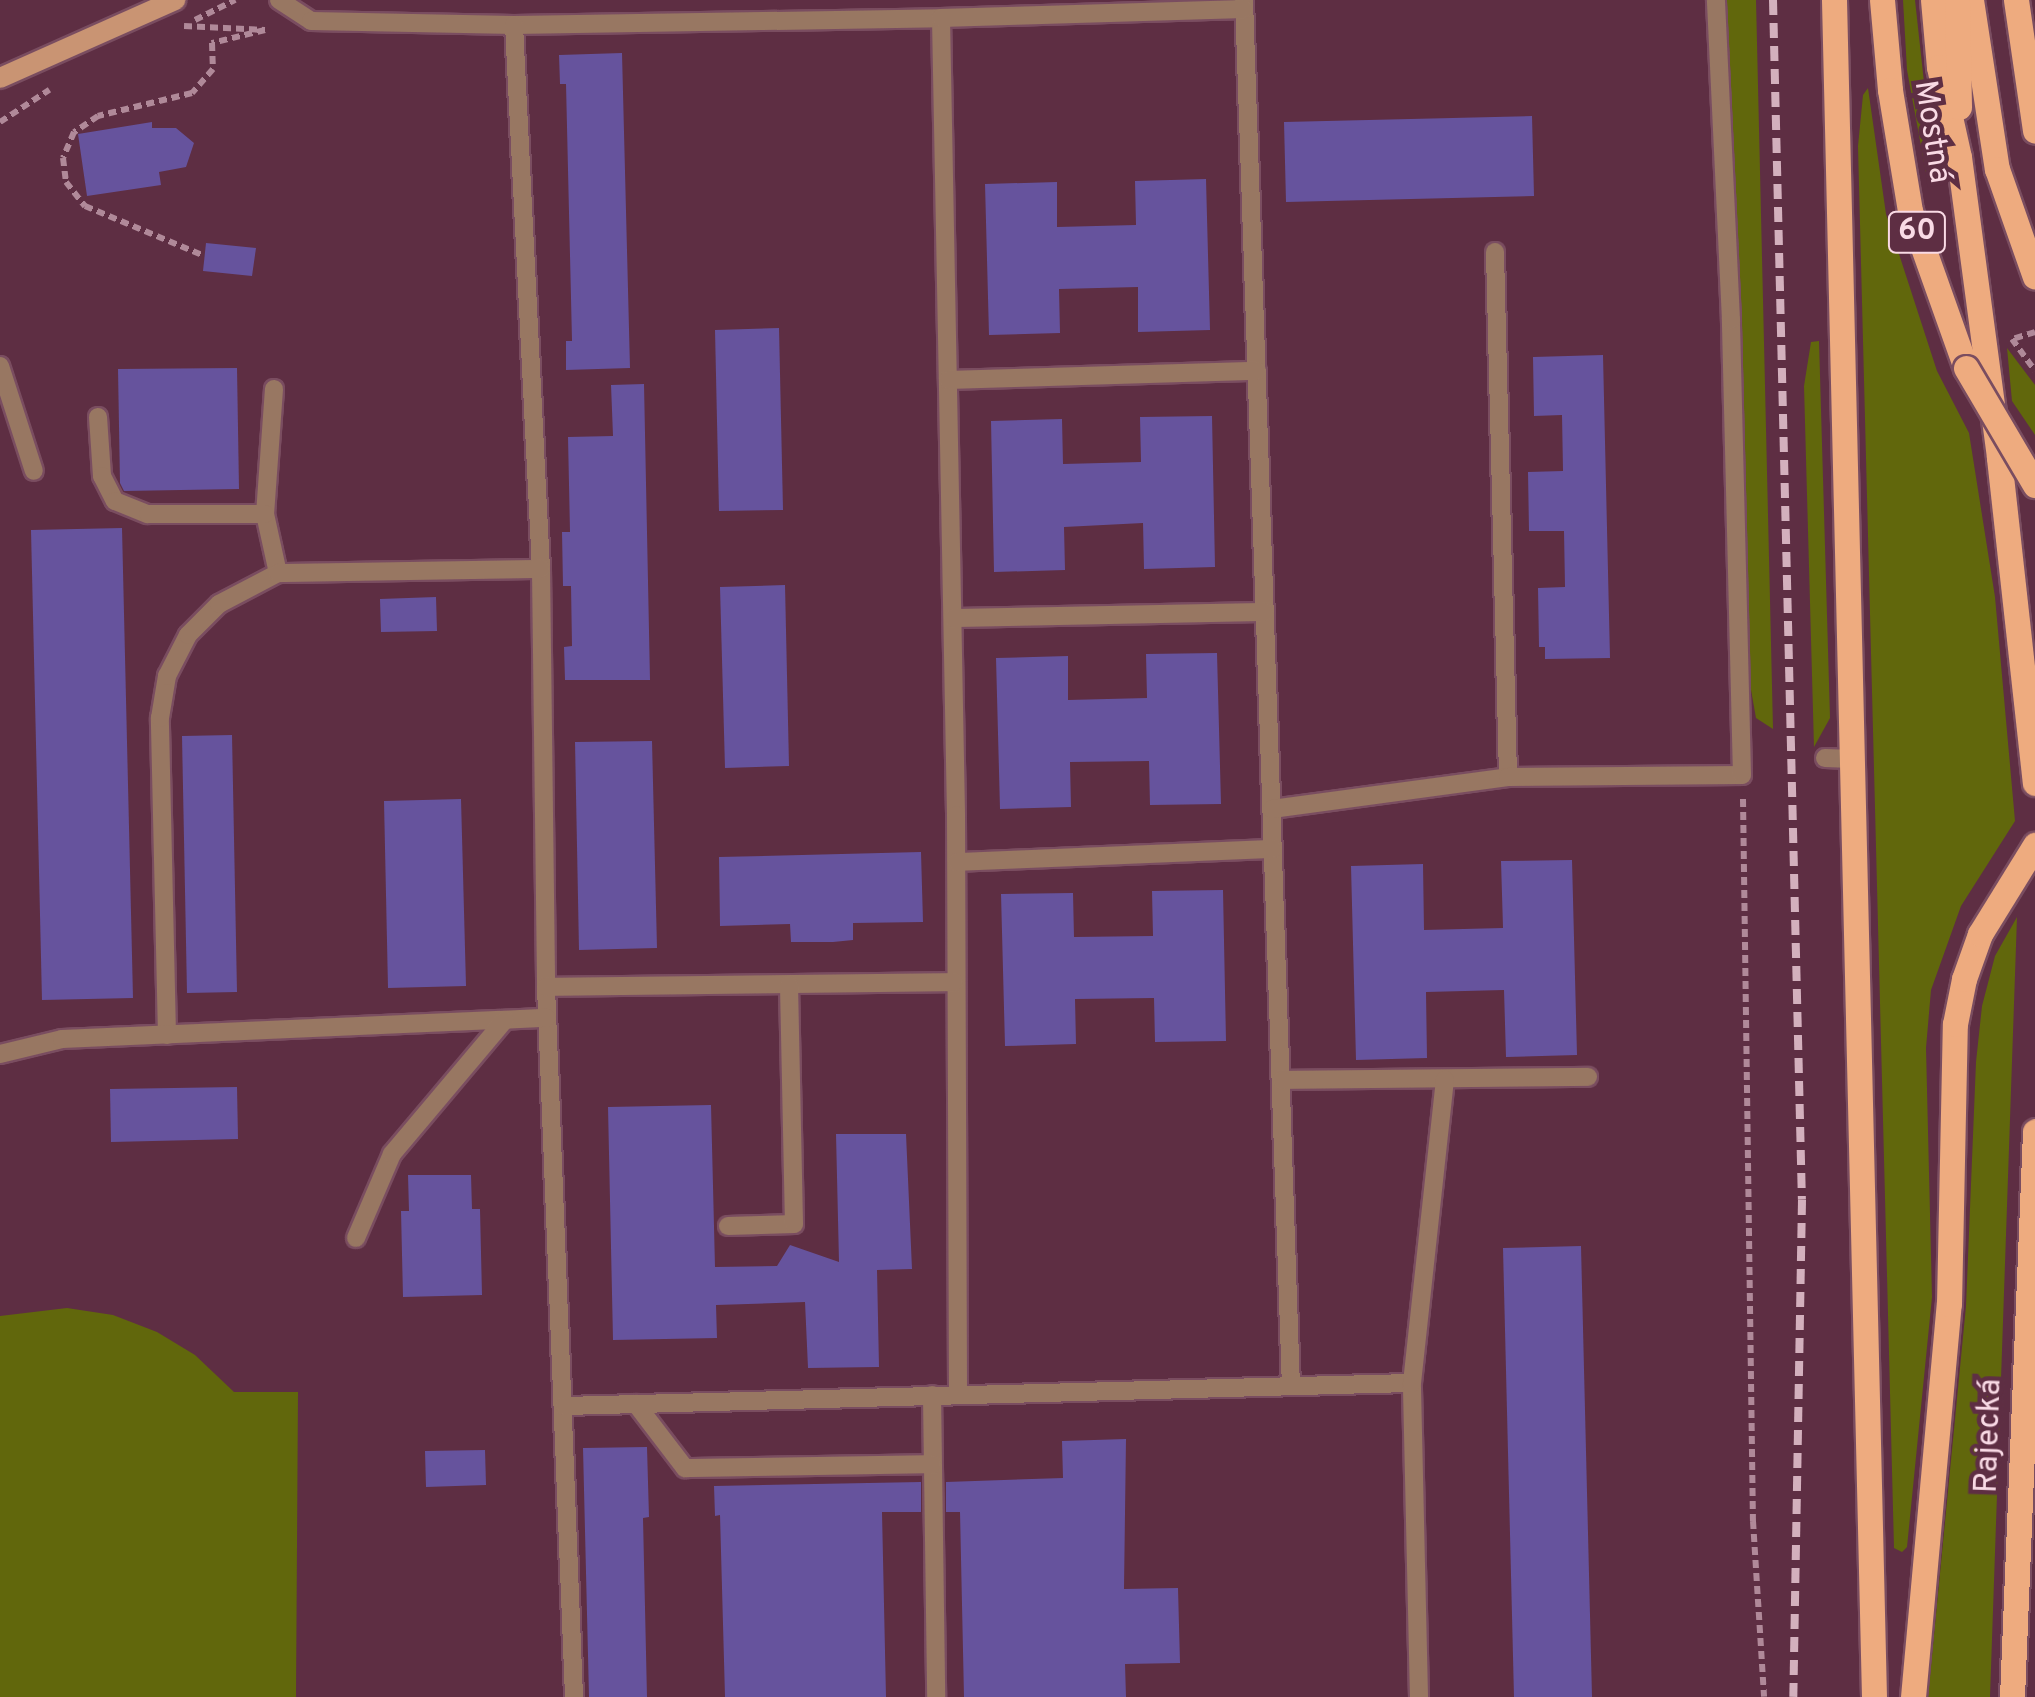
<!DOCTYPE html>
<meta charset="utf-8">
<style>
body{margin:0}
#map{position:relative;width:2035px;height:1697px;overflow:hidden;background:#5e2e43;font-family:Overpass,sans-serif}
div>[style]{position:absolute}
.green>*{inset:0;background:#61670c}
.building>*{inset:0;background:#66539d}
.path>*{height:6px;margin-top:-3px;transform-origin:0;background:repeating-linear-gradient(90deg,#b08999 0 8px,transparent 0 13px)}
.roads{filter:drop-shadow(2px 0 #7a4d60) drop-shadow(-2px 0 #7a4d60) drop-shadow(0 2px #7a4d60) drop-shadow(0 -2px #7a4d60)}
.lane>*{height:18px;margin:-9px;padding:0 9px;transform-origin:9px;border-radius:9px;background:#987762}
.secondary>*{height:20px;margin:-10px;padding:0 10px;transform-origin:10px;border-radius:10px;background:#c99473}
.primary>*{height:25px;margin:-12.5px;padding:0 12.5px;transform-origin:12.5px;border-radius:12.5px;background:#eeab7f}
.rail>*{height:8px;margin-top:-4px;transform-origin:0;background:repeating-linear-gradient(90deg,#d3b0bd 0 15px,transparent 0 23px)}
.bridges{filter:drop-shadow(2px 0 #7a4d60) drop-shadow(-2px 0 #7a4d60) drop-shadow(0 2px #7a4d60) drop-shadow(0 -2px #7a4d60)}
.primary-bridge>*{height:25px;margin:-12.5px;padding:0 12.5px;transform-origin:12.5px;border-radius:12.5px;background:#eeab7f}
span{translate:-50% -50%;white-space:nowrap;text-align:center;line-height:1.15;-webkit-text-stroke:9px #5e2e43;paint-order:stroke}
.shield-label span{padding:2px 8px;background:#5e2e43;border:2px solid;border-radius:8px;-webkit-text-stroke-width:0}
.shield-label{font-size:30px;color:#f9dae5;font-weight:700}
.street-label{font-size:32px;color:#f9dae5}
</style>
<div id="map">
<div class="green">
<div style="clip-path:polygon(1723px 0,1756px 0,1773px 729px,1756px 718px,1748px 673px)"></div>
<div style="clip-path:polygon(1903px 0,1915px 0,1935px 183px,1928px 184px,1907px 70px)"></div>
<div style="clip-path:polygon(1868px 88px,1886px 214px,1937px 371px,1969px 433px,1995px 597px,2015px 821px,1961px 906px,1931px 990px,1926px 1048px,1932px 1297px,1907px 1547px,1902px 1552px,1894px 1548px,1858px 146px,1863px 95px)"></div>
<div style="clip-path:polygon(1819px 341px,1830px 718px,1814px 747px,1804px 386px,1811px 342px)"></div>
<div style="clip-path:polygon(2007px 348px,2035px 385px,2035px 435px,2012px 401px)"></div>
<div style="clip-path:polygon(2017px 917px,1990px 1697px,1928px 1697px,1966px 1306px,1976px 1062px,1982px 1006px,1995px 956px)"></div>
<div style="clip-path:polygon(67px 1308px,113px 1315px,157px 1332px,195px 1355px,234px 1392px,298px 1392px,296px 1697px,0 1697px,0 1316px)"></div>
</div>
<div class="building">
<div style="clip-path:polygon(622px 53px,630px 368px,566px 370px,566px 341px,572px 341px,566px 84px,560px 84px,559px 55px)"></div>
<div style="clip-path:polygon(1532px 116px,1534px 196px,1286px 202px,1284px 122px)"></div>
<div style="clip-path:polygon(152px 122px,152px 128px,176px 128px,194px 143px,186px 167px,159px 172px,161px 185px,87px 196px,78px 134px)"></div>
<div style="clip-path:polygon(1206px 179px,1210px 330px,1138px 332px,1138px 287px,1059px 289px,1060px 333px,989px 335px,985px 184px,1057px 182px,1057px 227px,1136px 225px,1135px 181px)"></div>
<div style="clip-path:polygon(206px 243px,256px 248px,252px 276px,203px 271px)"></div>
<div style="clip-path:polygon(779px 328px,783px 510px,719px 511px,715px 330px)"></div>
<div style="clip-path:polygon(1603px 355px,1610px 658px,1545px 659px,1545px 647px,1539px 647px,1538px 588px,1565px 587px,1564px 531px,1529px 531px,1528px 472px,1563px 471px,1562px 415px,1534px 416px,1533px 357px)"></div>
<div style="clip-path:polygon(237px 368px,239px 489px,124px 491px,120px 483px,118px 369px)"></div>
<div style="clip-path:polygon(644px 384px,650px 680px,565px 680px,564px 647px,572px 646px,571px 586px,563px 586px,562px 532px,570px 532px,568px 437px,613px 436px,611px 385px)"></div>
<div style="clip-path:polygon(1212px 416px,1215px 567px,1144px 569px,1143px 523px,1064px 527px,1065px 570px,994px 572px,991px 421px,1062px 419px,1063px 464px,1141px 462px,1140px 417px)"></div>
<div style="clip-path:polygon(122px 528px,133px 998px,42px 1000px,31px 530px)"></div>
<div style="clip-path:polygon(785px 585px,789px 766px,725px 768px,720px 587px)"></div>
<div style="clip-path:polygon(436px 597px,437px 631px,381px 632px,380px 599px)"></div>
<div style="clip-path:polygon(1217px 653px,1221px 804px,1150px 805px,1149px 761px,1070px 762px,1071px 807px,1000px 809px,996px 658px,1068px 656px,1068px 700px,1147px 698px,1146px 654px)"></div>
<div style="clip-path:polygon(232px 735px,237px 992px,187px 993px,182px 736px)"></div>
<div style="clip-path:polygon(652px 741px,657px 948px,579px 950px,575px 742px)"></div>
<div style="clip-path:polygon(461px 799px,466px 986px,388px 988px,384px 801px)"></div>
<div style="clip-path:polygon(921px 852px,923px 922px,853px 923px,853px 940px,833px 942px,791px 942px,790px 924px,720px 926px,719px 857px)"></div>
<div style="clip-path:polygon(1572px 860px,1577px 1055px,1506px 1057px,1504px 990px,1426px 992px,1427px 1058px,1356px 1060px,1351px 866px,1423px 864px,1424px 930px,1503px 928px,1501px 861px)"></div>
<div style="clip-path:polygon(1223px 890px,1226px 1041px,1155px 1042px,1154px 998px,1075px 999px,1076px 1044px,1005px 1046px,1001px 894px,1073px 893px,1074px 937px,1153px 936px,1152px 891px)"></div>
<div style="clip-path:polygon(237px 1087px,238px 1139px,111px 1142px,110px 1089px)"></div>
<div style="clip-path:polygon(711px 1105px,715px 1267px,777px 1266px,790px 1245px,839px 1262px,836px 1134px,906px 1134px,912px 1269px,877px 1270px,879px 1367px,808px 1368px,805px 1302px,716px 1305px,717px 1338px,613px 1340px,608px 1107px)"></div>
<div style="clip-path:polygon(408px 1175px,471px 1175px,472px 1209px,480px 1209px,482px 1295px,403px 1297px,401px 1211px,409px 1211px)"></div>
<div style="clip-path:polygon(1581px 1246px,1592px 1697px,1514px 1697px,1503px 1248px)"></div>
<div style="clip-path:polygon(1126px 1439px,1124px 1589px,1178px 1588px,1180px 1663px,1125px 1664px,1126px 1697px,964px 1697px,960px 1512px,946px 1512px,946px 1482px,1063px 1478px,1062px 1441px)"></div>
<div style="clip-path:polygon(647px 1447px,649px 1517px,643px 1518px,647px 1697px,589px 1697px,583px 1448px)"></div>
<div style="clip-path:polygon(485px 1450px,486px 1485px,426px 1487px,425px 1451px)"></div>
<div style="clip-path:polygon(921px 1482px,921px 1512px,882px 1512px,886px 1697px,725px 1697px,720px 1515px,715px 1516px,714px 1486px)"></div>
</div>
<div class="path">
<div style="left:195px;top:20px;width:45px;rotate:-26.6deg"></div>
<div style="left:184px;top:26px;width:81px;rotate:2.8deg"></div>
<div style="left:265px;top:30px;width:55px;rotate:166.2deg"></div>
<div style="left:212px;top:43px;width:26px;rotate:88deg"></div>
<div style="left:213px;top:69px;width:32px;rotate:131deg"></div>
<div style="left:192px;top:93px;width:97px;rotate:166.3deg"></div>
<div style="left:98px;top:116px;width:29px;rotate:146deg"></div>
<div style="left:74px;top:132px;width:28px;rotate:113deg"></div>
<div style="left:63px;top:158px;width:24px;rotate:83deg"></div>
<div style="left:66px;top:182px;width:31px;rotate:52deg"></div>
<div style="left:85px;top:206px;width:127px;rotate:22.7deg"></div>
<div style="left:0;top:122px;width:59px;rotate:-33.1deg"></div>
<div style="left:2035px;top:332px;width:24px;rotate:163deg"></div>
<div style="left:2012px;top:339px;width:39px;rotate:54deg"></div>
<div style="left:1743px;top:799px;width:722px;rotate:89.21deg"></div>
<div style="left:1753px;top:1521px;width:176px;rotate:86.4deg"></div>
</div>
<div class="roads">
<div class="lane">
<div style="left:279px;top:0;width:38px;rotate:33deg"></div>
<div style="left:311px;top:21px;width:203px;rotate:1.1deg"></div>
<div style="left:514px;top:25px;width:427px;rotate:-0.9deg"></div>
<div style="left:941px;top:18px;width:797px;rotate:88.92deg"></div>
<div style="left:956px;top:815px;width:579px;rotate:89.8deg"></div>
<div style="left:1244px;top:0;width:1387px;rotate:88.06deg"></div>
<div style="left:941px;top:18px;width:303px;rotate:-1.7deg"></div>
<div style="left:514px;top:25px;width:545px;rotate:87.16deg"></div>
<div style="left:541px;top:569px;width:418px;rotate:89.3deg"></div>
<div style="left:546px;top:987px;width:711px;rotate:87.74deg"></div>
<div style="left:1495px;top:252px;width:525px;rotate:88.58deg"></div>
<div style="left:0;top:366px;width:110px;rotate:72.1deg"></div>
<div style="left:948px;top:380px;width:309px;rotate:-1.7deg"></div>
<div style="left:274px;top:389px;width:125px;rotate:94.1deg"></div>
<div style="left:265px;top:514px;width:60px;rotate:77.6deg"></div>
<div style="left:98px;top:417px;width:59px;rotate:86.1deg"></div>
<div style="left:102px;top:476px;width:28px;rotate:63deg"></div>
<div style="left:115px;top:501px;width:35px;rotate:22deg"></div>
<div style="left:148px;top:514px;width:117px"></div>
<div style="left:953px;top:618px;width:312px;rotate:-1.1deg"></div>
<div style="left:1825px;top:758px;width:27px;rotate:2deg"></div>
<div style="left:1272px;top:809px;width:238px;rotate:-7.7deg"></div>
<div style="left:1508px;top:777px;width:234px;rotate:-0.5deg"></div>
<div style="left:1742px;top:775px;width:455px;rotate:-91.4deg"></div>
<div style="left:1731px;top:320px;width:320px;rotate:-92.7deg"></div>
<div style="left:957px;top:862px;width:316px;rotate:-2.4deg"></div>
<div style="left:546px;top:987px;width:408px;rotate:-0.7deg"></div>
<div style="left:167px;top:1035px;width:317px;rotate:-91.3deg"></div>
<div style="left:160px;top:718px;width:43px;rotate:-80.5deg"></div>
<div style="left:167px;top:676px;width:46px;rotate:-62.9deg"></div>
<div style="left:188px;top:635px;width:44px;rotate:-45deg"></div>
<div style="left:219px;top:604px;width:67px;rotate:-27.7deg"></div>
<div style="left:278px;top:573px;width:263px;rotate:-0.9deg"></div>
<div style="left:0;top:1054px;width:64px;rotate:-13.6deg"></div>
<div style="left:62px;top:1039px;width:485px;rotate:-2.5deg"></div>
<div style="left:1282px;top:1080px;width:306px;rotate:-0.6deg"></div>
<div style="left:728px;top:1226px;width:66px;rotate:-1.7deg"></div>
<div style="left:794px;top:1224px;width:239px;rotate:-91.2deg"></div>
<div style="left:356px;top:1238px;width:91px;rotate:-66.8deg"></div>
<div style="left:392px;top:1154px;width:175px;rotate:-49.9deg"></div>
<div style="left:932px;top:1395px;width:302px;rotate:89.2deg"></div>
<div style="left:636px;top:1404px;width:81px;rotate:52.6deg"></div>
<div style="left:685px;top:1468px;width:247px;rotate:-0.9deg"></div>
<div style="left:565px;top:1406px;width:847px;rotate:-1.56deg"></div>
<div style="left:1419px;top:1697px;width:314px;rotate:-91.3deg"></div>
<div style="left:1412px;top:1383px;width:305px;rotate:-83.8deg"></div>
</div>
<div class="secondary">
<div style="left:0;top:78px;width:192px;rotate:-24deg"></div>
</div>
<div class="primary">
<div style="left:1834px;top:0;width:1697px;rotate:88.65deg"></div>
<div style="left:1882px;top:0;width:90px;rotate:84.9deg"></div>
<div style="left:1890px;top:90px;width:123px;rotate:80.6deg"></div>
<div style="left:1910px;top:211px;width:167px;rotate:70.4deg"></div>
<div style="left:1933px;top:0;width:67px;rotate:84.9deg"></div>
<div style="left:1939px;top:67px;width:92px;rotate:77.5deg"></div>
<div style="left:1959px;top:157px;width:304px;rotate:82.4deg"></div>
<div style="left:1999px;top:458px;width:327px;rotate:83.7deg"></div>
<div style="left:1971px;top:0;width:171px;rotate:81.3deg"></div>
<div style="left:1997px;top:169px;width:114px;rotate:70.6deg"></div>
<div style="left:2016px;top:0;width:132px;rotate:81.7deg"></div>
<div style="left:1957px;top:2px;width:105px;rotate:88.9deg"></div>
<div style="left:1913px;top:1697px;width:395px;rotate:-84.8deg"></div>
<div style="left:1949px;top:1304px;width:280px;rotate:-88.8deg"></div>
<div style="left:1955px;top:1024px;width:46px;rotate:-78.7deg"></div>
<div style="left:1964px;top:979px;width:48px;rotate:-70.4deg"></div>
<div style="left:1980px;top:934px;width:105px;rotate:-58.3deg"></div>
<div style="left:2012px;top:1697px;width:566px;rotate:-87.67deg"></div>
</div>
</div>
<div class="rail">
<div style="left:1773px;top:0;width:1200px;rotate:88.62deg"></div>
<div style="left:1802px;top:1200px;width:497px;rotate:91deg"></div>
</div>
<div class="bridges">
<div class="primary-bridge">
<div style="left:1966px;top:368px;width:136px;rotate:59.5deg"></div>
</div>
</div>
<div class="shield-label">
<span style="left:1917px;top:232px">60</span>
</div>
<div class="street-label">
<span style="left:1931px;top:132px;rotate:81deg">Mostná</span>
<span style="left:1990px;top:1436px;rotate:-88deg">Rajecká</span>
</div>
</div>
